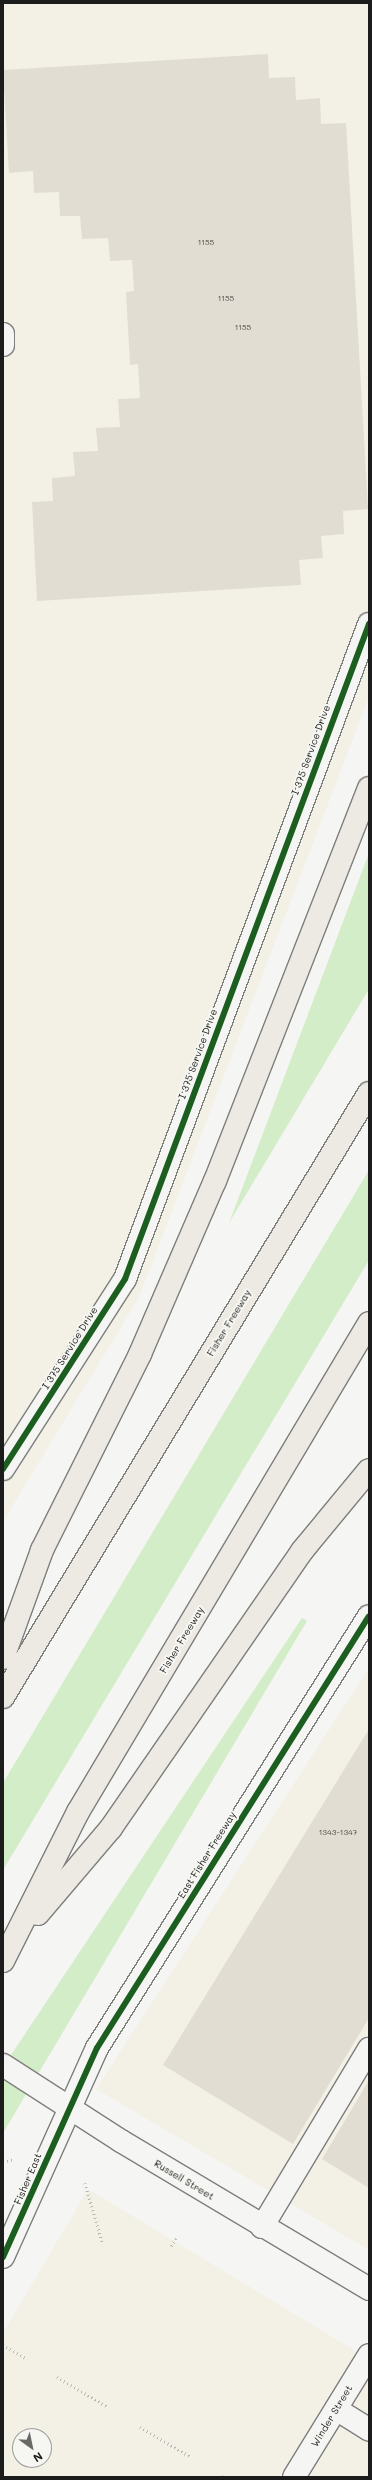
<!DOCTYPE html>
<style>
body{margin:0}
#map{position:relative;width:372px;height:2480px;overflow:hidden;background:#f5f5f3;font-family:Mali,sans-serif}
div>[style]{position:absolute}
.built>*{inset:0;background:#f3f0e5}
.green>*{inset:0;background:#d3edc8}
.building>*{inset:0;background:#e1ddd2}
.path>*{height:2.5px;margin-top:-1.25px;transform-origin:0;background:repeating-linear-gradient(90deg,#b6b6b5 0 1px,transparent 0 4px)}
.roads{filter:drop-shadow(1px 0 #7e7e7d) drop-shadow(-1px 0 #7e7e7d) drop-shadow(0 1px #7e7e7d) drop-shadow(0 -1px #7e7e7d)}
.minor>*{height:22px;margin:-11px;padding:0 11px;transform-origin:11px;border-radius:11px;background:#f5f5f3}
.highway>*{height:22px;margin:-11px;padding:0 11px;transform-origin:11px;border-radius:11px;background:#edeae4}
.cycleway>*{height:6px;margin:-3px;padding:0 3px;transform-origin:3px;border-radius:3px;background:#1b5e20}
span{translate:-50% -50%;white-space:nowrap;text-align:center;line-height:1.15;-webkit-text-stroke:4px #f6f6f2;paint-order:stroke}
.number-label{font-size:8px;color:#4d4c4a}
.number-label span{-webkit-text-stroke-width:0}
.street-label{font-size:10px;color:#1c1c1c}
.frame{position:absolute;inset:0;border:4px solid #1c1c1c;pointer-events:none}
.north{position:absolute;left:12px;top:2428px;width:40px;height:40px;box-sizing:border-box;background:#f6f6f2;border:1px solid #9f9f9c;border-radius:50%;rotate:147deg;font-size:11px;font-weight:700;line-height:16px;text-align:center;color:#1c1c1c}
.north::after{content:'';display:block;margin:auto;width:14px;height:18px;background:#686867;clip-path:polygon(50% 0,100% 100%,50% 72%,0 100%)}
</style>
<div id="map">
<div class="built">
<div style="clip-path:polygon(3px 3px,369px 3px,369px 697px,139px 1297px,3px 1522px)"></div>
<div style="clip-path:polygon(369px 1668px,369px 2250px,96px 2089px)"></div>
<div style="clip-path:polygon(evenodd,88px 2189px,369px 2359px,369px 2477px,3px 2477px,3px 2333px,88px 2189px,20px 2436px,44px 2436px,44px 2460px,20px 2460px,20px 2436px)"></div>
</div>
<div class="green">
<div style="clip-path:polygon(369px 853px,369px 989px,229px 1223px)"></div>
<div style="clip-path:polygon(369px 1170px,369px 1260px,3px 1870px,3px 1783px)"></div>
<div style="clip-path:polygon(302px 1618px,307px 1621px,3px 2133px,3px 2067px)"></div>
</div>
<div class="building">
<div style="clip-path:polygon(268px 54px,269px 78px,295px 77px,296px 100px,320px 98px,321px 124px,346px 123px,368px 509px,343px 511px,344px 534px,321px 536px,323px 558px,299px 560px,301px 585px,37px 601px,32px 502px,53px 501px,52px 478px,75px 476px,73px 452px,98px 451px,96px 428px,120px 427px,118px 399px,140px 398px,138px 364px,130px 365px,126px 292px,134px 291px,132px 260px,110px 261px,108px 238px,82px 239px,80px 216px,60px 216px,59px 192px,34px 193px,33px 171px,9px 173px,3px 70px)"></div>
<div style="clip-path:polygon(369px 1729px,369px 2018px,293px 2144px,163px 2065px)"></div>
<div style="clip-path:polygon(369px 2080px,369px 2188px,322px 2159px)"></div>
</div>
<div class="path">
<div style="left:7px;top:2161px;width:6px;rotate:-18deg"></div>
<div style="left:85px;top:2183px;width:64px;rotate:73.6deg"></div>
<div style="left:171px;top:2246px;width:9px;rotate:-58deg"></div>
<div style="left:3px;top:2345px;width:28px;rotate:30deg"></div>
<div style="left:57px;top:2377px;width:59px;rotate:30.5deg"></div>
<div style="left:140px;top:2427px;width:59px;rotate:30.5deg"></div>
<div style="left:222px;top:2476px;width:3px;rotate:18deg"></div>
</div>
<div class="roads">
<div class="minor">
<div style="left:3px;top:334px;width:11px;rotate:90deg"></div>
<div style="left:3px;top:1469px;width:226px;rotate:-57.3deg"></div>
<div style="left:125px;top:1279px;width:699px;rotate:-69.57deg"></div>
<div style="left:3px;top:2065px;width:140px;rotate:32.8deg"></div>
<div style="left:121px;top:2141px;width:289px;rotate:30.8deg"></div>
<div style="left:262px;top:2227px;width:208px;rotate:-59deg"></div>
<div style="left:3px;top:2257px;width:229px;rotate:-65.8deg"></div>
<div style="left:97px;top:2048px;width:510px;rotate:-57.8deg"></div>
<div style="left:336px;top:2409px;width:39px;rotate:32deg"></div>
<div style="left:294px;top:2477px;width:143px;rotate:-58.4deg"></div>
</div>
<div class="highway">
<div style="left:3px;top:1658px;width:115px;rotate:-70.1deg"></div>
<div style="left:42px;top:1550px;width:219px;rotate:-63.4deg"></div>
<div style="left:140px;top:1354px;width:189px;rotate:-66.6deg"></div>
<div style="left:215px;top:1181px;width:422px;rotate:-68.6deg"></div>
<div style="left:3px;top:1697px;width:706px;rotate:-58.79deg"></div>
<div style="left:38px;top:1914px;width:113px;rotate:-49.7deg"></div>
<div style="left:111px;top:1828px;width:336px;rotate:-55.4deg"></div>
<div style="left:302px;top:1551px;width:105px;rotate:-50.4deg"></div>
<div style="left:3px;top:1961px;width:167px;rotate:-63.3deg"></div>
<div style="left:78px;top:1812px;width:569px;rotate:-59.24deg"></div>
</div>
</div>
<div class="cycleway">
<div style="left:3px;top:1469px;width:226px;rotate:-57.3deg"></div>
<div style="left:125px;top:1279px;width:699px;rotate:-69.57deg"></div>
<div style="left:3px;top:2257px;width:229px;rotate:-65.8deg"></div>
<div style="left:97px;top:2048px;width:510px;rotate:-57.8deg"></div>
</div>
<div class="number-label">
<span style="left:206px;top:243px">1155</span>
<span style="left:226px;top:299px">1155</span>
<span style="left:243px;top:328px">1155</span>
<span style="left:338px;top:1833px">1343-1347</span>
</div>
<div class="street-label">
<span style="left:311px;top:750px;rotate:-70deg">I 375 Service Drive</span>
<span style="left:198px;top:1054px;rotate:-70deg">I 375 Service Drive</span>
<span style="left:229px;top:1323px;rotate:-59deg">Fisher Freeway</span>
<span style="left:70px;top:1348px;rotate:-58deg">I 375 Service Drive</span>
<span style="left:182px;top:1640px;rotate:-59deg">Fisher Freeway</span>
<span style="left:207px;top:1855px;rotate:-58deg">East Fisher Freeway</span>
<span style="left:28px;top:2179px;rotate:-67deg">Fisher East</span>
<span style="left:184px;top:2180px;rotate:31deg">Russell Street</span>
<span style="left:332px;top:2416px;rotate:-59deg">Winder Street</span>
</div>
<div class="frame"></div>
<div class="north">N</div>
</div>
